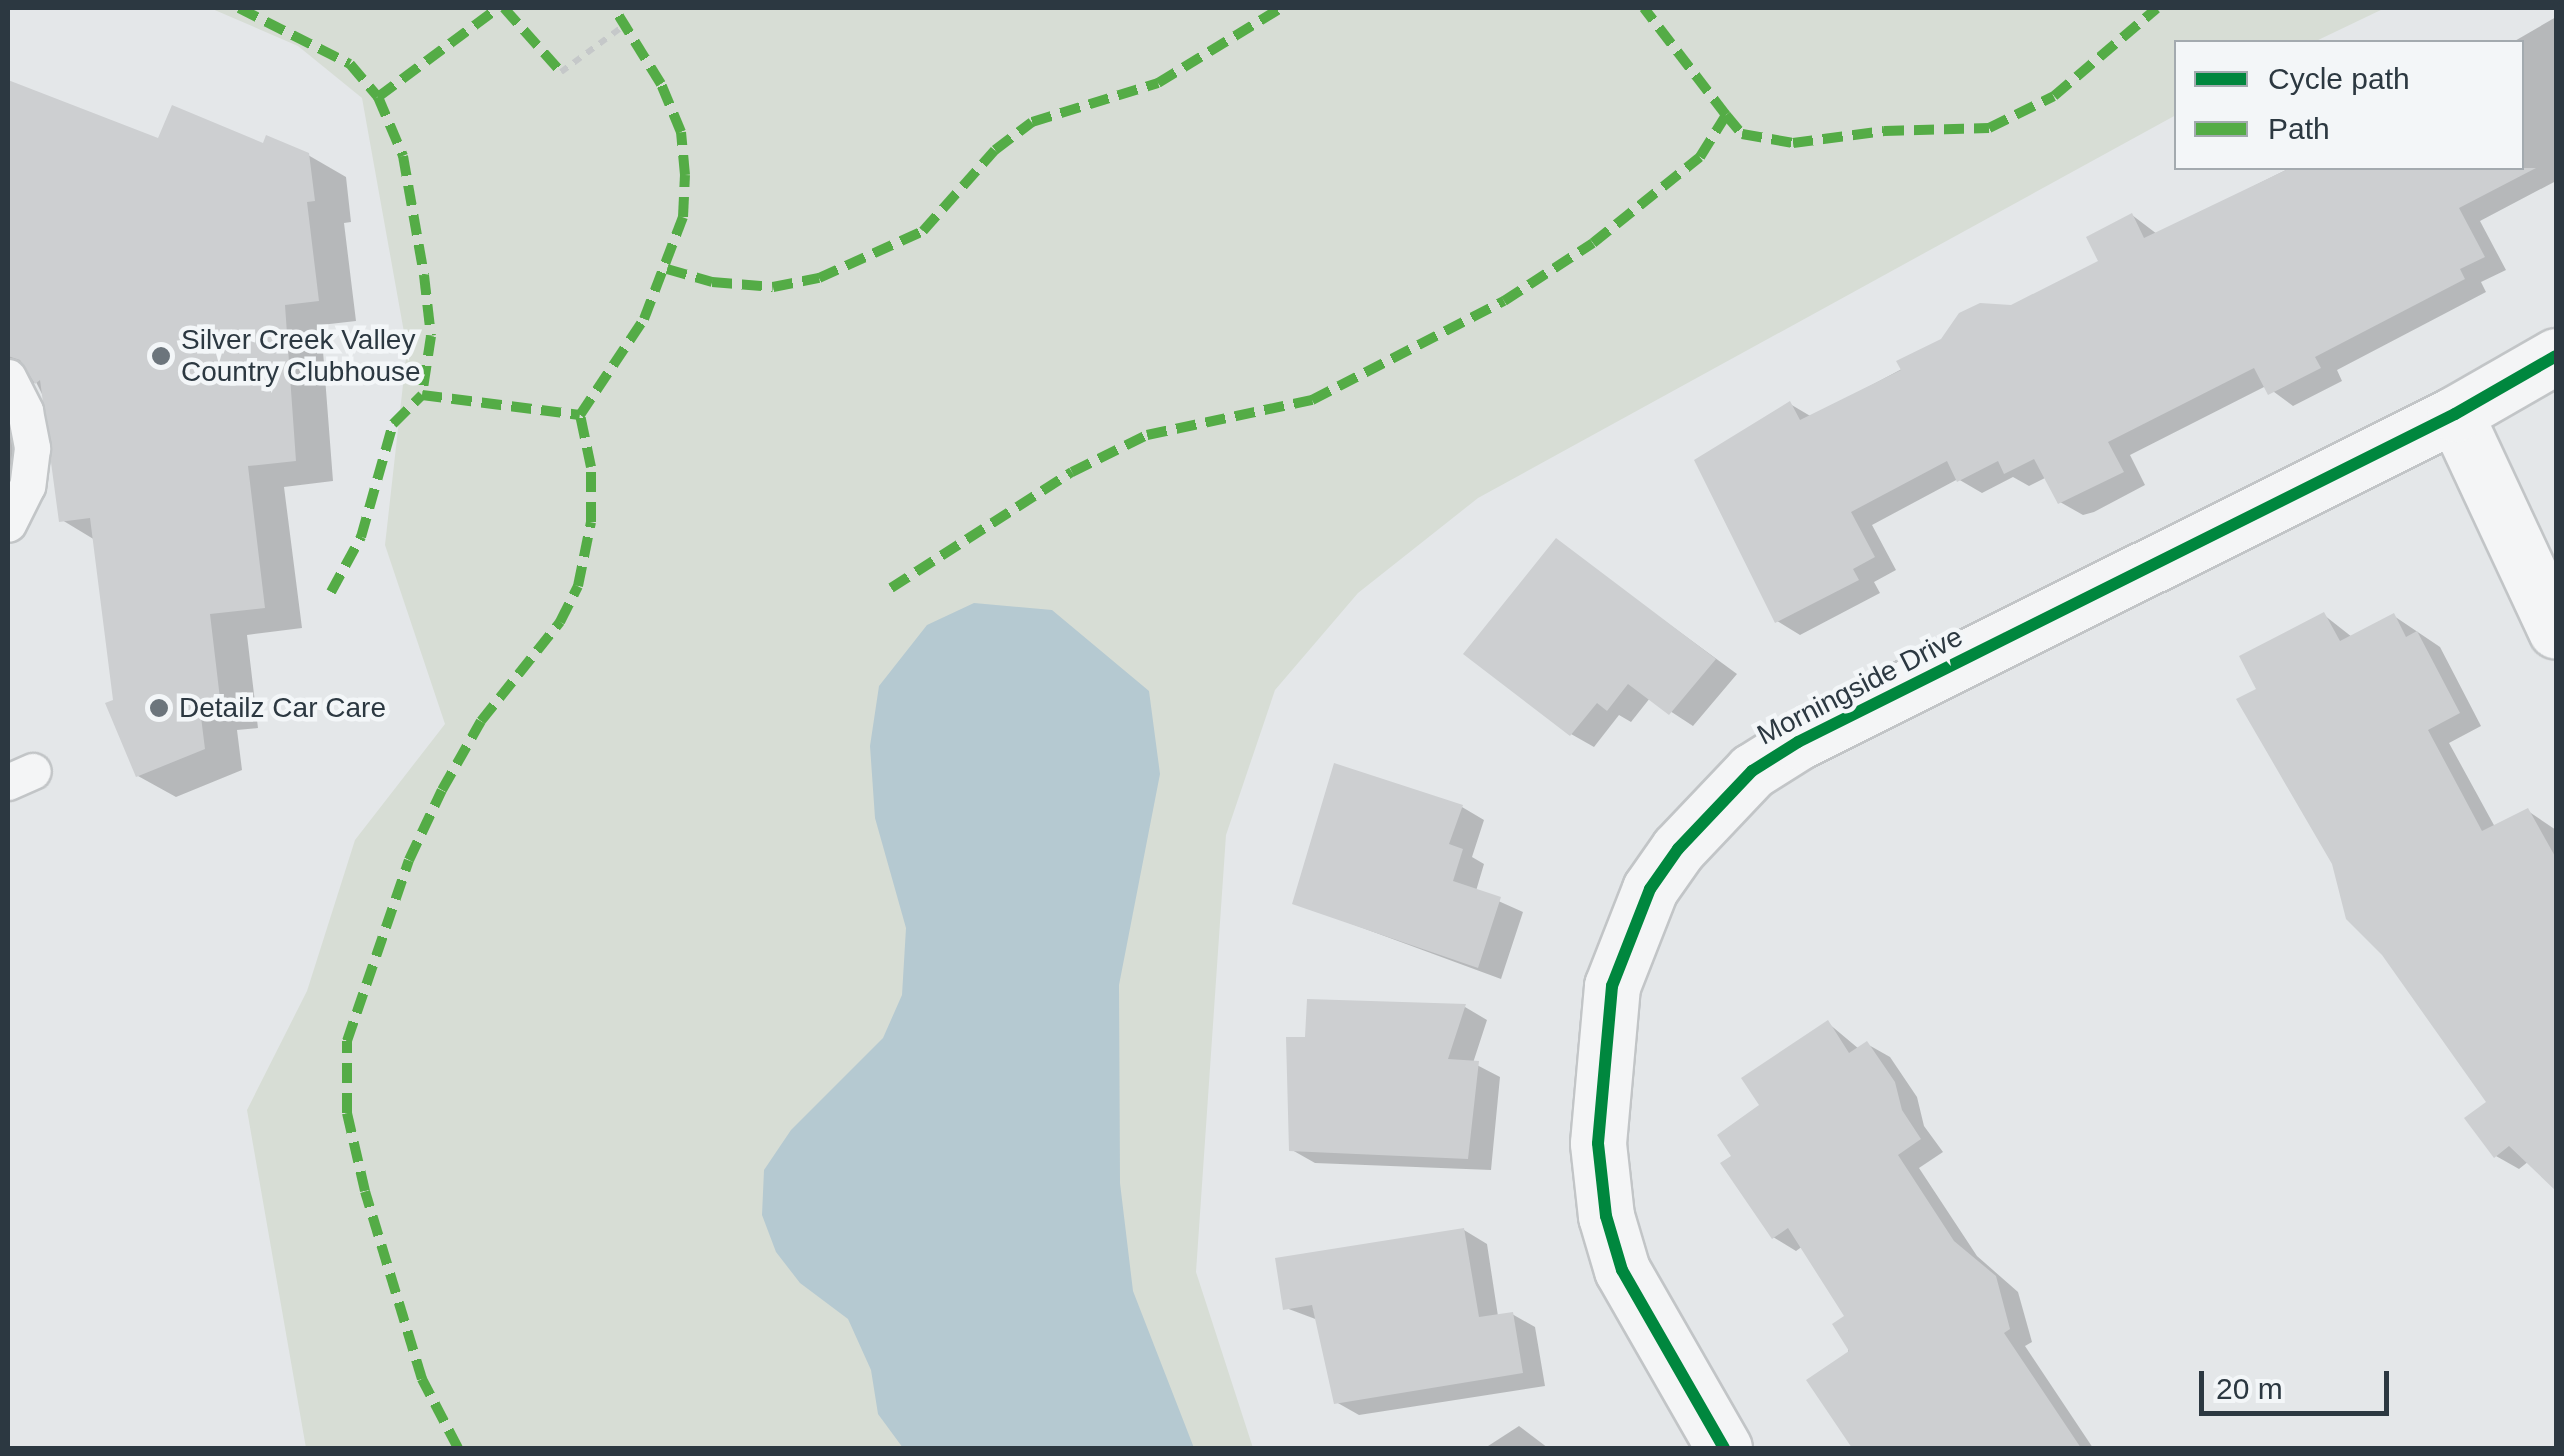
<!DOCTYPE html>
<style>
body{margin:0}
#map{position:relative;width:2564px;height:1456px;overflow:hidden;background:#e4e7e9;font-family:Helvetica,sans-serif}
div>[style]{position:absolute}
.green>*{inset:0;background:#d7ddd5}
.water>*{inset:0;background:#b5c9d1}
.shadow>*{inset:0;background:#0003}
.building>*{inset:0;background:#cdcfd1}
.path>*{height:6px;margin-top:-3px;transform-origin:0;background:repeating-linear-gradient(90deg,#c5c8c9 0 8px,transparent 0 16px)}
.roads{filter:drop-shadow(2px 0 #c2c5c7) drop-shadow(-2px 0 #c2c5c7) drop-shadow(0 2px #c2c5c7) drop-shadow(0 -2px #c2c5c7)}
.service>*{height:35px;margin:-17.5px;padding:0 17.5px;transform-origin:17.5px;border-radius:17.5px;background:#f4f5f6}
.minor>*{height:55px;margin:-27.5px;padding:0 27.5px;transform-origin:27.5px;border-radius:27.5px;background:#f4f5f6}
.quiet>*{height:10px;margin-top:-5px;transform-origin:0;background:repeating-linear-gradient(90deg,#54ac46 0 20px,transparent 0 30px)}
.cycleway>*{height:12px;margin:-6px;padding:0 6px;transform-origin:6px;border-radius:6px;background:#00873e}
.dots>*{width:28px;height:28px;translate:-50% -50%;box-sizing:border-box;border:5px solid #f3f6f8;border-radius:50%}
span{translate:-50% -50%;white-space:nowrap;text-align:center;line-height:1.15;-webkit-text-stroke:9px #f3f6f8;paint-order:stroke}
.poi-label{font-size:28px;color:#2c3841}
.left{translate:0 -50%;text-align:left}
.street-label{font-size:28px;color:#2c3841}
.frame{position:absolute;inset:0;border:10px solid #2c3841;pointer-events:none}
.legend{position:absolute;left:2174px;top:40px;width:350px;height:130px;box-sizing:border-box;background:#f3f6f8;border:2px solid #a3aaaf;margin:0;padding:12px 18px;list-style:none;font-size:30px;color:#2c3841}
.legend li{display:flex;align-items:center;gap:20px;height:50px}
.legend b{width:50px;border:2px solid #a3aaaf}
.scale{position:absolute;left:2199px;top:1371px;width:190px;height:45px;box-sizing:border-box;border:5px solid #2c3841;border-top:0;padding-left:12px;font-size:30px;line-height:35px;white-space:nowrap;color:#2c3841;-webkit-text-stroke:8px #f3f6f8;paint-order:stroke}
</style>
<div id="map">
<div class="green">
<div style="clip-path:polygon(210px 8px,2385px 8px,2314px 42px,2176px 42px,2176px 115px,1478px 498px,1358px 593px,1275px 690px,1226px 835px,1196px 1272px,1253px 1448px,306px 1448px,247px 1110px,307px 991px,355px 840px,445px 724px,385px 545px,407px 349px,362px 98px,298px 46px)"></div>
</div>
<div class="water">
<div style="clip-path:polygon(974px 603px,1052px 610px,1149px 691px,1160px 774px,1119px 985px,1120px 1183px,1133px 1291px,1194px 1448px,903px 1448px,878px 1414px,871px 1370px,848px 1319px,800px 1283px,776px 1252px,762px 1215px,764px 1170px,791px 1130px,883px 1038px,902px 995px,906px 928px,875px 818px,870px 746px,879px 686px,927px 625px)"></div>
</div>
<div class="shadow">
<div style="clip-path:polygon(2556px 17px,2556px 181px,2480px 221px,2506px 270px,2481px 282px,2486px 292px,2337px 370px,2342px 381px,2293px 406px,2266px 386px,2130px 455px,2145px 485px,2094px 512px,2083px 515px,2060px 502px,2047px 477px,2029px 486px,2013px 477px,1982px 493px,1958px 479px,1872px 525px,1896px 570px,1874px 582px,1880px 593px,1800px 635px,1777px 621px,1790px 404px,1812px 417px,2102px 262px,2132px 215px,2157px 234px,2290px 168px,2522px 168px,2522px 42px,2513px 42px)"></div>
<div style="clip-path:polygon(15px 86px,159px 141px,264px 147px,308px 155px,346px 177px,351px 222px,344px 223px,356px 321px,321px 325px,333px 481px,284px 487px,302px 628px,247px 635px,258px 728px,237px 730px,242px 770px,176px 797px,138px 776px,115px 701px,95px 540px,62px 520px,48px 406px,36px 382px,28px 386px,43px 450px,8px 476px,8px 105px)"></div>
<div style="clip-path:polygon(1557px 542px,1737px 674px,1693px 726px,1650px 698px,1631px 722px,1619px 715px,1594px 747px,1571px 734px)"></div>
<div style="clip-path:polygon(2324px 615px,2352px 637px,2394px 616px,2440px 647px,2481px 726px,2449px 743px,2495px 827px,2528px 811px,2556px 830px,2556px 1188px,2529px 1161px,2519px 1169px,2496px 1156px,2489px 1103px,2384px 953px,2335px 863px,2259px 690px)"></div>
<div style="clip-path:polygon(1462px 807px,1484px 820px,1472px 857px,1484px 864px,1476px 891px,1523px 912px,1501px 979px,1295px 903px)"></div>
<div style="clip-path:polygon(1465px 1007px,1487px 1020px,1473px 1063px,1500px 1077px,1491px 1170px,1315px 1163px,1292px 1150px,1308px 1040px)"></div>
<div style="clip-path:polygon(1828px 1023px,1859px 1049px,1867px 1044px,1890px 1057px,1917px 1097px,1924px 1126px,1943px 1152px,1919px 1168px,1977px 1256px,2018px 1292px,2032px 1342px,2025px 1346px,2093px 1448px,1921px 1448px,1908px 1429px,1878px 1448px,1849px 1440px,1848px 1317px,1803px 1246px,1796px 1251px,1773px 1237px,1735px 1156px,1763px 1106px)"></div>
<div style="clip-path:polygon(1464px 1230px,1487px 1244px,1498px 1316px,1512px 1314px,1535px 1327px,1545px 1386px,1359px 1415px,1336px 1402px,1318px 1320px,1286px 1308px)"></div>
<div style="clip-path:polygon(1519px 1426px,1548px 1448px,1485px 1448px)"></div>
</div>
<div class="building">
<div style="clip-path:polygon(8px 80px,158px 138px,172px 105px,263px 143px,266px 135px,309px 153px,315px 201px,307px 202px,319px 301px,285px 305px,296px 461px,248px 466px,265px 608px,210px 614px,221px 707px,200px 709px,205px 749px,136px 777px,105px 703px,113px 700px,90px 518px,59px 522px,40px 380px,35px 384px,20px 360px,8px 356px)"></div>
<div style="clip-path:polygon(2290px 168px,2536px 168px,2459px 208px,2485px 257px,2460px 269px,2465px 279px,2315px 357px,2321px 368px,2268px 395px,2254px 368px,2108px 442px,2124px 472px,2058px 504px,2034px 459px,2004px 474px,1998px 461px,1957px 482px,1947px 461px,1851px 512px,1875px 557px,1853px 569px,1859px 580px,1775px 623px,1694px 460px,1790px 401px,1800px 420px,1901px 370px,1896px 361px,1941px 339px,1959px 313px,1980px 303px,2011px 305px,2098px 261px,2086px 237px,2132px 213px,2144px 238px)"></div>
<div style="clip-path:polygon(1556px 538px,1716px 659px,1669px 715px,1628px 684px,1607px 711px,1597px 703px,1570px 736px,1463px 654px)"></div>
<div style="clip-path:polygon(2324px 612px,2340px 641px,2394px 613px,2406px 637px,2417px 631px,2460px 713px,2428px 730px,2482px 831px,2528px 808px,2556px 858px,2556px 1191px,2509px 1146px,2494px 1158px,2464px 1118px,2486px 1102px,2382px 955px,2346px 919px,2332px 864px,2236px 699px,2256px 689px,2239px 656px)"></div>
<div style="clip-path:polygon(1334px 763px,1463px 805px,1449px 844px,1463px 849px,1453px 881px,1501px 897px,1478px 968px,1292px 904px)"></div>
<div style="clip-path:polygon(1307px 999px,1466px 1004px,1448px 1059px,1479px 1061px,1468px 1159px,1289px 1151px,1286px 1037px,1305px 1037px)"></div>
<div style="clip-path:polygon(1828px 1020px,1849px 1053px,1867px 1041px,1895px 1082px,1902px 1110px,1921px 1139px,1898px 1155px,1954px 1241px,1996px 1276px,2010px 1329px,2004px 1333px,2081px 1448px,1852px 1448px,1806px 1380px,1849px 1351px,1832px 1324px,1844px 1316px,1788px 1228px,1772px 1239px,1720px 1163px,1731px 1156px,1717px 1135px,1759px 1105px,1741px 1078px)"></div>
<div style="clip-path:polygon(1464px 1228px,1479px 1317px,1513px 1312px,1523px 1373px,1334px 1404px,1312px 1305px,1283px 1310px,1275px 1258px)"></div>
</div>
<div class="path">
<div style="left:561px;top:72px;width:81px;rotate:-36.4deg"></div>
</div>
<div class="roads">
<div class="service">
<div style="left:8px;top:377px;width:38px;rotate:63deg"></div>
<div style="left:25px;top:411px;width:38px;rotate:79deg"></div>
<div style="left:32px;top:448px;width:38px;rotate:97deg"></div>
<div style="left:27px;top:486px;width:42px;rotate:116.6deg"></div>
<div style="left:8px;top:782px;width:27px;rotate:-24deg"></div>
</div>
<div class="minor">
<div style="left:2455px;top:414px;width:239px;rotate:65deg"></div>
<div style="left:1724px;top:1448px;width:205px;rotate:-119.8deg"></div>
<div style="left:1622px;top:1270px;width:56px;rotate:-106.5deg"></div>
<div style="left:1606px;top:1216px;width:73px;rotate:-96.3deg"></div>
<div style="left:1598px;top:1143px;width:158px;rotate:-84.9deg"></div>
<div style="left:1612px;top:986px;width:104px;rotate:-68.6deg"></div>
<div style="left:1650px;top:889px;width:49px;rotate:-55deg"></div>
<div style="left:1678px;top:849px;width:108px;rotate:-46.5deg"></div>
<div style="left:1752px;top:771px;width:54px;rotate:-32.2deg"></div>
<div style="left:1798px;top:742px;width:734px;rotate:-26.53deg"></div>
<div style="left:2455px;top:414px;width:116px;rotate:-29.9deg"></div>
</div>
</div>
<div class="quiet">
<div style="left:239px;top:8px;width:124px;rotate:26.8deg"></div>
<div style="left:350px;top:64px;width:43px;rotate:49.7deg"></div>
<div style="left:378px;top:97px;width:64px;rotate:67deg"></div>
<div style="left:403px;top:156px;width:121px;rotate:80deg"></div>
<div style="left:424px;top:275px;width:61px;rotate:83.5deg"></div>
<div style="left:431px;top:336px;width:60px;rotate:98.7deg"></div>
<div style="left:504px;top:8px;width:86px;rotate:48.3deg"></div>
<div style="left:378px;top:97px;width:149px;rotate:-36.6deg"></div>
<div style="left:1726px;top:115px;width:25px;rotate:50deg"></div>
<div style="left:1742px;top:134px;width:52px;rotate:10deg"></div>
<div style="left:1793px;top:143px;width:92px;rotate:-7.5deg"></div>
<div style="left:1884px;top:131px;width:105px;rotate:-1.6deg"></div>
<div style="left:1989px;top:128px;width:72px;rotate:-26.2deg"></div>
<div style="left:2054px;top:96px;width:135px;rotate:-40.5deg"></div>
<div style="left:667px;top:269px;width:47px;rotate:16.1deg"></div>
<div style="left:712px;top:282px;width:61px;rotate:4.7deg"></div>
<div style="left:773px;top:287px;width:47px;rotate:-11.1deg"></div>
<div style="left:819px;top:278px;width:114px;rotate:-24.3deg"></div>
<div style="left:923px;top:231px;width:108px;rotate:-48.4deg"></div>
<div style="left:995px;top:150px;width:46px;rotate:-37.1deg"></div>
<div style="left:1032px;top:122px;width:132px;rotate:-17.2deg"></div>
<div style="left:1158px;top:83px;width:144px;rotate:-31.4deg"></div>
<div style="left:891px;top:588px;width:215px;rotate:-32.7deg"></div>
<div style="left:1072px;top:472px;width:84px;rotate:-26.3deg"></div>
<div style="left:1147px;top:435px;width:169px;rotate:-12deg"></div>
<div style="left:1312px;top:400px;width:216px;rotate:-27.3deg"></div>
<div style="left:1504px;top:301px;width:106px;rotate:-33.1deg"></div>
<div style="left:1593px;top:243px;width:137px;rotate:-38.8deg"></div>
<div style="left:1700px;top:157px;width:49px;rotate:-58.2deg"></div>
<div style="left:1726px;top:115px;width:135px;rotate:-127.5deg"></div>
<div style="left:331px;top:592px;width:63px;rotate:-61.4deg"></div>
<div style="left:361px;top:537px;width:117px;rotate:-74.2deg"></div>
<div style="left:393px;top:424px;width:41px;rotate:-45deg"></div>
<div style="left:422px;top:395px;width:159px;rotate:7.2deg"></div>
<div style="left:580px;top:415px;width:115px;rotate:-56.3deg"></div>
<div style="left:644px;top:319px;width:109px;rotate:-69.1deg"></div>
<div style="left:683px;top:217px;width:42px;rotate:-87.3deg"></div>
<div style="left:685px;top:175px;width:43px;rotate:-95.3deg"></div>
<div style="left:681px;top:132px;width:52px;rotate:-112.6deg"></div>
<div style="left:661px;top:84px;width:89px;rotate:-121.7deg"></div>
<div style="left:458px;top:1448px;width:78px;rotate:-117.6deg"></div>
<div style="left:422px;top:1379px;width:196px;rotate:-106.9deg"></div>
<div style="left:365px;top:1191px;width:80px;rotate:-103deg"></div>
<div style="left:347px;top:1113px;width:72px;rotate:-90deg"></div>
<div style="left:347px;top:1041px;width:191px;rotate:-71.1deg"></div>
<div style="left:409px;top:860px;width:77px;rotate:-64.8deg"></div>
<div style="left:442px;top:790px;width:79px;rotate:-60.5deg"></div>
<div style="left:481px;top:721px;width:127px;rotate:-51.4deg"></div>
<div style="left:560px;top:622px;width:40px;rotate:-63.4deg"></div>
<div style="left:578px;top:586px;width:65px;rotate:-78.5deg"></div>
<div style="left:591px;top:522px;width:55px;rotate:-90deg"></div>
<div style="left:591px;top:467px;width:53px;rotate:-101.9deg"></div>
</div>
<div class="cycleway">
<div style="left:1724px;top:1448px;width:205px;rotate:-119.8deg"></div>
<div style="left:1622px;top:1270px;width:56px;rotate:-106.5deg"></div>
<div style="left:1606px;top:1216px;width:73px;rotate:-96.3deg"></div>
<div style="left:1598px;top:1143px;width:158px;rotate:-84.9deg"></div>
<div style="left:1612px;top:986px;width:104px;rotate:-68.6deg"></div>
<div style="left:1650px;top:889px;width:49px;rotate:-55deg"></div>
<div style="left:1678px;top:849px;width:108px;rotate:-46.5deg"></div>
<div style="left:1752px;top:771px;width:54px;rotate:-32.2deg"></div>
<div style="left:1798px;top:742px;width:734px;rotate:-26.53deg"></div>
<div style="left:2455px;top:414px;width:116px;rotate:-29.9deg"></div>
</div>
<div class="dots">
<div style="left:161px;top:356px;background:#6c757c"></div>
<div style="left:159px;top:708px;background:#6c757c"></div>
</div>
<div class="poi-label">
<span class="left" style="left:181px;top:356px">Silver Creek Valley<br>Country Clubhouse</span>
<span class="left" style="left:179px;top:708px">Detailz Car Care</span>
</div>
<div class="street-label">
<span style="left:1860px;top:686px;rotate:-27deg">Morningside Drive</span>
</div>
<div class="frame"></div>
<ul class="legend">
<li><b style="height:12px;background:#00873e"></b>Cycle path</li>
<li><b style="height:12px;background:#54ac46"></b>Path</li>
</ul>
<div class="scale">20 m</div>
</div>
